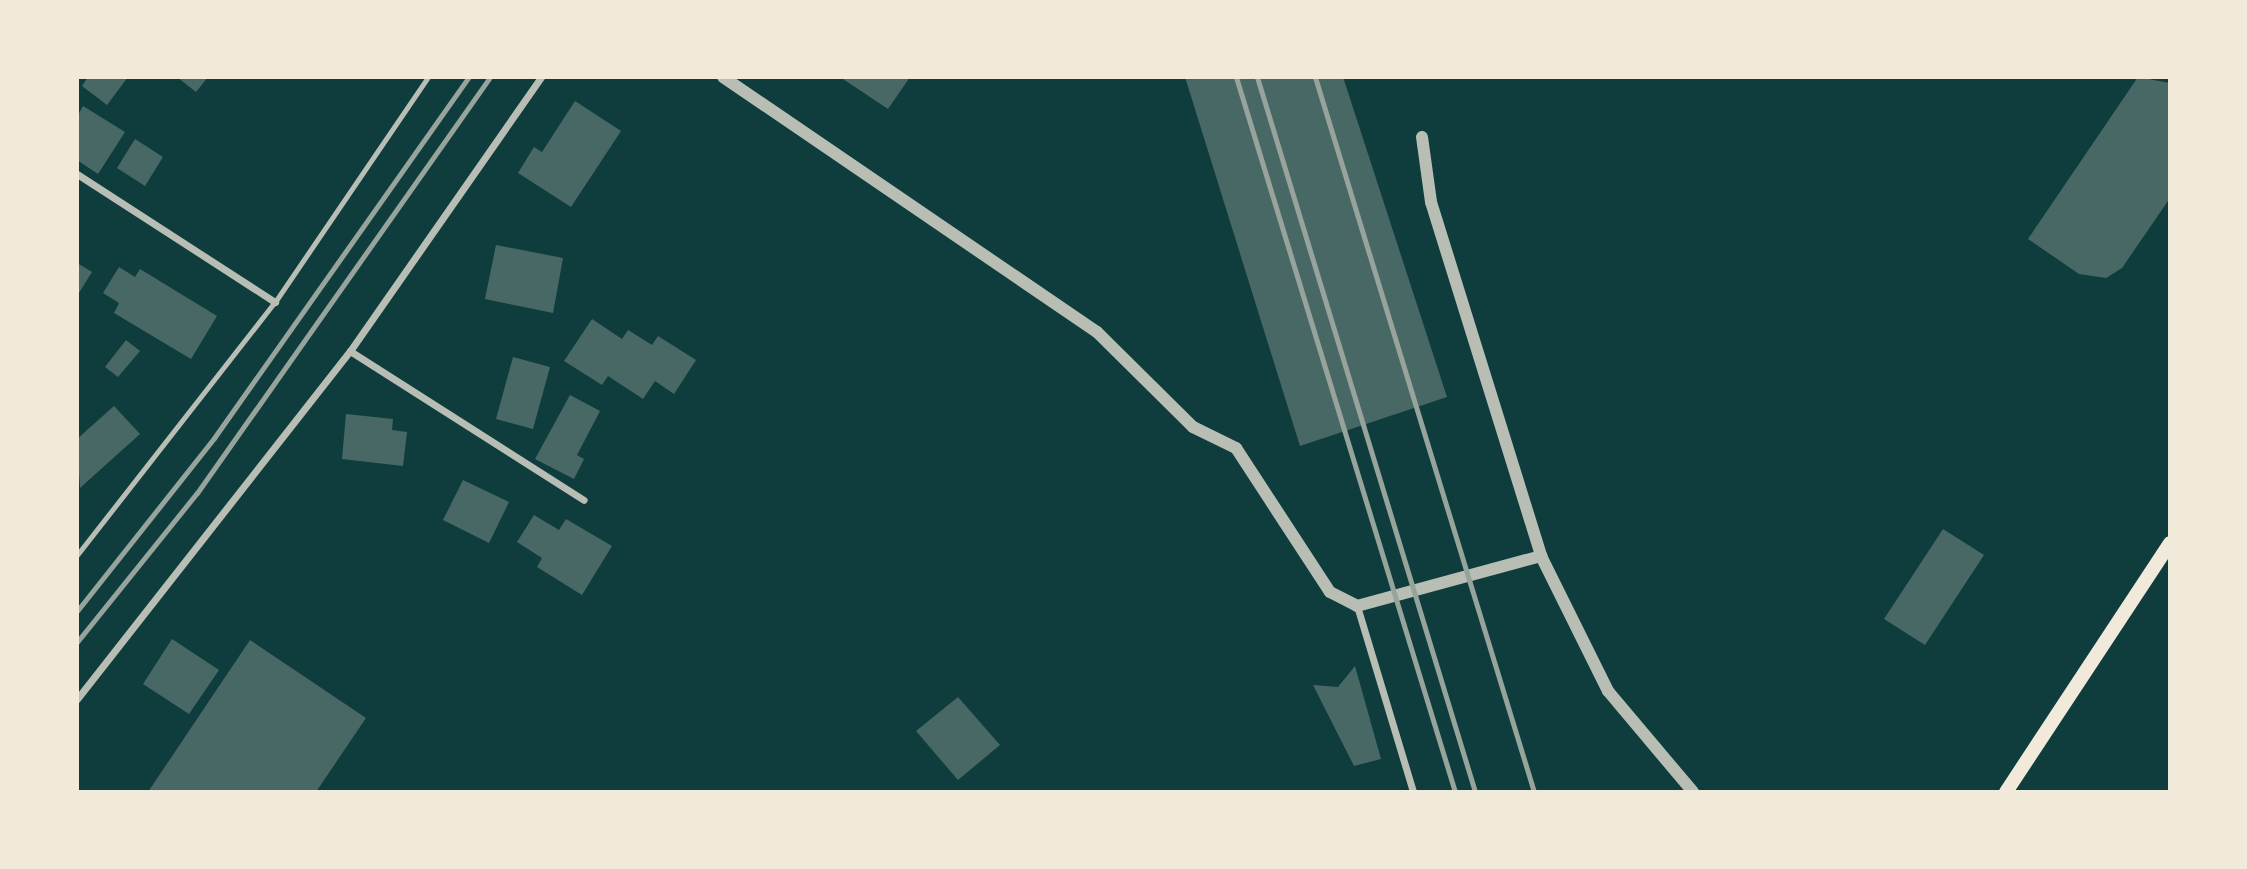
<!DOCTYPE html>
<style>
body{margin:0}
#map{position:relative;width:2247px;height:869px;overflow:hidden;background:#0f3d3e;font-family:Raleway,sans-serif}
div>[style]{position:absolute}
.building>*{inset:0;background:#486865}
.service>*{height:5px;margin:-2.5px;padding:0 2.5px;transform-origin:2.5px;border-radius:2.5px;background:#b8beb3}
.minor>*{height:7px;margin:-3.5px;padding:0 3.5px;transform-origin:3.5px;border-radius:3.5px;background:#b8beb3}
.tertiary>*{height:12px;margin:-6px;padding:0 6px;transform-origin:6px;border-radius:6px;background:#b8beb3}
.secondary>*{height:14px;margin:-7px;padding:0 7px;transform-origin:7px;border-radius:7px;background:#f1e9da}
.rail>*{height:5px;margin:-2.5px;padding:0 2.5px;transform-origin:2.5px;border-radius:2.5px;background:#97a49c}
span{translate:-50% -50%;white-space:nowrap;text-align:center;line-height:1.15;-webkit-text-stroke:5px #f1e9da;paint-order:stroke}
.frame{position:absolute;inset:0;border:79px solid #f1e9da;pointer-events:none}
</style>
<div id="map">
<div class="building">
<div style="clip-path:polygon(88px 77px,128px 77px,107px 105px,82px 86px)"></div>
<div style="clip-path:polygon(177px 77px,208px 77px,196px 92px)"></div>
<div style="clip-path:polygon(840px 77px,910px 77px,888px 109px)"></div>
<div style="clip-path:polygon(1185px 77px,1343px 77px,1447px 397px,1300px 446px)"></div>
<div style="clip-path:polygon(2138px 77px,2170px 83px,2170px 198px,2122px 268px,2106px 278px,2079px 274px,2028px 239px)"></div>
<div style="clip-path:polygon(575px 101px,621px 131px,571px 207px,518px 173px,534px 147px,542px 152px)"></div>
<div style="clip-path:polygon(83px 106px,125px 132px,98px 174px,77px 160px,77px 117px)"></div>
<div style="clip-path:polygon(135px 139px,163px 157px,145px 186px,117px 168px)"></div>
<div style="clip-path:polygon(496px 245px,563px 258px,553px 313px,485px 299px)"></div>
<div style="clip-path:polygon(77px 263px,92px 272px,77px 296px)"></div>
<div style="clip-path:polygon(119px 267px,135px 277px,140px 269px,217px 316px,191px 359px,114px 313px,119px 303px,103px 293px)"></div>
<div style="clip-path:polygon(592px 319px,622px 339px,628px 330px,652px 345px,658px 336px,696px 360px,674px 394px,655px 381px,643px 399px,608px 376px,602px 385px,564px 361px)"></div>
<div style="clip-path:polygon(126px 340px,140px 351px,118px 377px,105px 367px)"></div>
<div style="clip-path:polygon(513px 357px,550px 367px,533px 429px,496px 419px)"></div>
<div style="clip-path:polygon(570px 395px,600px 411px,577px 455px,584px 459px,574px 479px,535px 459px)"></div>
<div style="clip-path:polygon(114px 406px,140px 434px,80px 488px,77px 439px)"></div>
<div style="clip-path:polygon(346px 414px,393px 419px,392px 430px,407px 432px,403px 466px,342px 459px)"></div>
<div style="clip-path:polygon(463px 480px,509px 502px,489px 543px,443px 520px)"></div>
<div style="clip-path:polygon(534px 515px,559px 530px,566px 519px,612px 546px,582px 595px,537px 567px,542px 558px,517px 542px)"></div>
<div style="clip-path:polygon(1943px 529px,1984px 555px,1925px 645px,1884px 619px)"></div>
<div style="clip-path:polygon(172px 639px,219px 670px,189px 714px,143px 684px)"></div>
<div style="clip-path:polygon(250px 640px,366px 718px,316px 792px,148px 792px)"></div>
<div style="clip-path:polygon(1355px 666px,1381px 759px,1354px 766px,1313px 685px,1338px 687px)"></div>
<div style="clip-path:polygon(958px 697px,1000px 745px,958px 780px,916px 731px)"></div>
</div>
<div class="service">
<div style="left:77px;top:555px;width:321px;rotate:-52deg"></div>
<div style="left:275px;top:302px;width:272px;rotate:-55.8deg"></div>
</div>
<div class="minor">
<div style="left:77px;top:174px;width:236px;rotate:32.9deg"></div>
<div style="left:350px;top:351px;width:277px;rotate:32.5deg"></div>
<div style="left:1357px;top:606px;width:194px;rotate:73.2deg"></div>
<div style="left:77px;top:699px;width:442px;rotate:-51.9deg"></div>
<div style="left:350px;top:351px;width:334px;rotate:-55.1deg"></div>
</div>
<div class="tertiary">
<div style="left:723px;top:77px;width:453px;rotate:34.3deg"></div>
<div style="left:1097px;top:332px;width:135px;rotate:44.7deg"></div>
<div style="left:1193px;top:427px;width:48px;rotate:26deg"></div>
<div style="left:1236px;top:448px;width:172px;rotate:56.9deg"></div>
<div style="left:1330px;top:592px;width:30px;rotate:27deg"></div>
<div style="left:1357px;top:606px;width:191px;rotate:-15.2deg"></div>
<div style="left:1541px;top:556px;width:151px;rotate:63.6deg"></div>
<div style="left:1608px;top:691px;width:132px;rotate:49.9deg"></div>
<div style="left:1422px;top:137px;width:66px;rotate:82.1deg"></div>
<div style="left:1431px;top:202px;width:371px;rotate:72.7deg"></div>
</div>
<div class="secondary">
<div style="left:2006px;top:792px;width:298px;rotate:-56.6deg"></div>
</div>
<div class="rail">
<div style="left:1236px;top:77px;width:748px;rotate:72.97deg"></div>
<div style="left:1257px;top:77px;width:747px;rotate:73.04deg"></div>
<div style="left:1315px;top:77px;width:748px;rotate:72.97deg"></div>
<div style="left:77px;top:611px;width:221px;rotate:-51.6deg"></div>
<div style="left:214px;top:438px;width:442px;rotate:-54.8deg"></div>
<div style="left:77px;top:642px;width:191px;rotate:-51.2deg"></div>
<div style="left:197px;top:493px;width:509px;rotate:-54.84deg"></div>
</div>
<div class="frame"></div>
</div>
